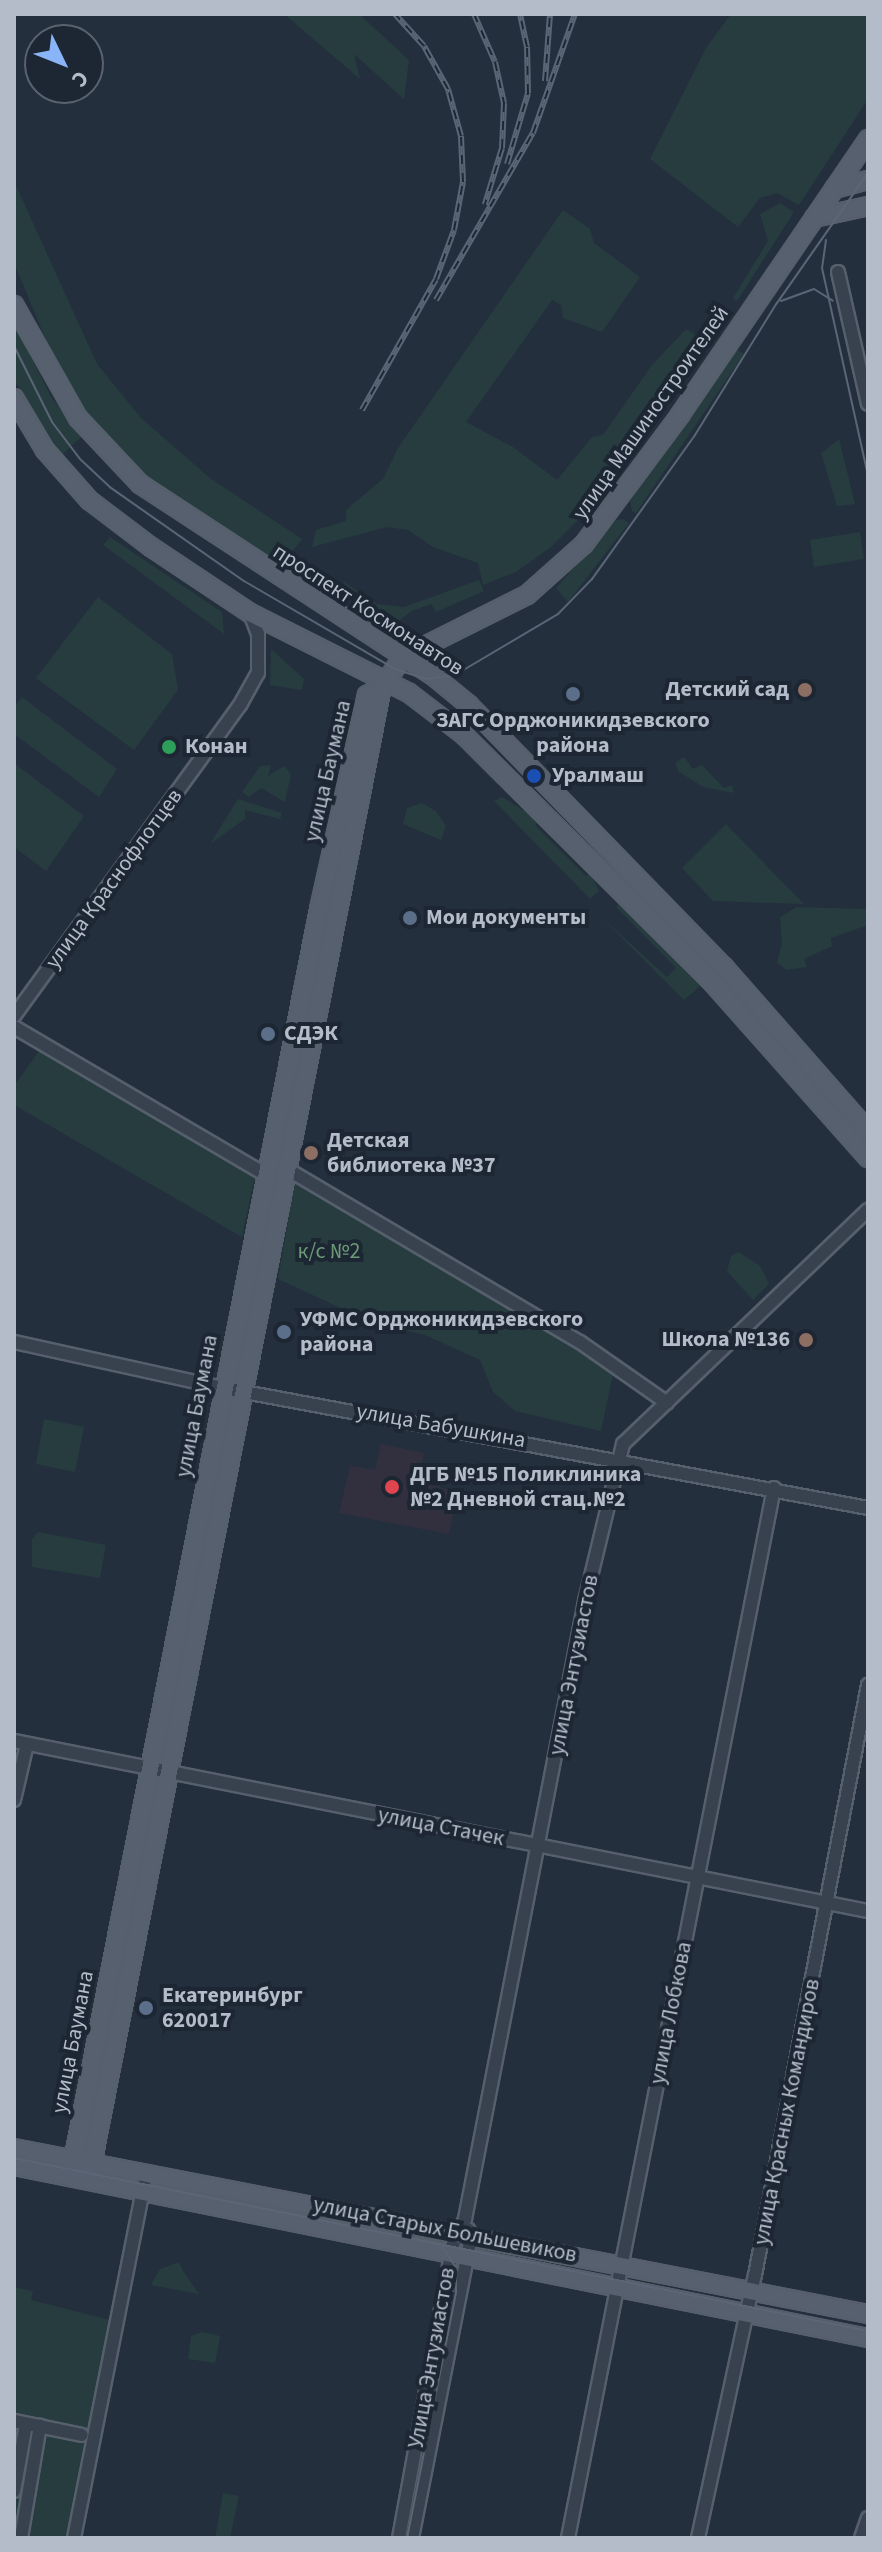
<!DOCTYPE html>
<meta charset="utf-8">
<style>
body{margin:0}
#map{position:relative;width:882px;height:2552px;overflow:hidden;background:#242f3e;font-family:"Source Sans 3",sans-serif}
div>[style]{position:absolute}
.medical>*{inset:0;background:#32303f}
.green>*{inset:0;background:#263c3f}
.roads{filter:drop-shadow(2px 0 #565f6c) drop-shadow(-2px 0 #565f6c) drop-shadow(0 2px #565f6c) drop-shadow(0 -2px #565f6c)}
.minor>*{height:12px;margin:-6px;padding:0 6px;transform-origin:6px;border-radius:6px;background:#38414e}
.major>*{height:16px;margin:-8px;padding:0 8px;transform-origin:8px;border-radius:8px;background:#56606e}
.tram>*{height:2px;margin:-1px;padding:0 1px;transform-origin:1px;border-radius:1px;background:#5a6575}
.rail>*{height:6px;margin-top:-3px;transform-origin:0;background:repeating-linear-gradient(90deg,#1d2633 0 9px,#5a6575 0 18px);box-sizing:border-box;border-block:2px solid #5a6575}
.dots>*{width:22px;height:22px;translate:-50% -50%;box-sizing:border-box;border:4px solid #1d2633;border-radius:50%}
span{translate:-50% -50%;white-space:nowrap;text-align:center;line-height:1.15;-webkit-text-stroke:8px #1d2633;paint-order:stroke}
.street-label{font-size:22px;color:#b4bcc9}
.poi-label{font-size:22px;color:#b4bcc9;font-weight:700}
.right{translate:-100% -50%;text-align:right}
.left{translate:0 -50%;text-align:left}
.park-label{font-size:22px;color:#6b9a76}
.frame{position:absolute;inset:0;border:16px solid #b4bcc9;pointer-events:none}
.north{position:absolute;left:24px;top:24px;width:80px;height:80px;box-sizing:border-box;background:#1d2633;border:2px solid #59626f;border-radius:50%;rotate:133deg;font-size:22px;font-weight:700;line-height:32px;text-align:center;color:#b4bcc9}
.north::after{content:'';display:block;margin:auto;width:28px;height:36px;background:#8ab4f8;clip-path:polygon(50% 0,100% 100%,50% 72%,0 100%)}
</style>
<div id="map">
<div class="medical">
<div style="clip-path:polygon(381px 1444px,424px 1453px,418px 1482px,458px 1492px,449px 1534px,339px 1513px,350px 1466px,375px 1470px)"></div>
</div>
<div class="green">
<div style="clip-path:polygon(284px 14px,359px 14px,409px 60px,404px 99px,354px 54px,360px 79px)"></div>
<div style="clip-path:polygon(731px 14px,868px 14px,868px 99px,799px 205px,777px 193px,760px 198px,738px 227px,650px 159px,706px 48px)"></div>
<div style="clip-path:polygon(14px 181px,97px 364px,142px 419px,210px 478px,302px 539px,281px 566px,132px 466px,94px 425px,61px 376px,14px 263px)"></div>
<div style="clip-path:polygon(780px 203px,794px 212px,737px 301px,733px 298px,768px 241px,760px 214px)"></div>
<div style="clip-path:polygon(563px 210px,590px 229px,594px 243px,640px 277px,602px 332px,563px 318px,561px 305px,552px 300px,466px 422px,513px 447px,557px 480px,592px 437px,603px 435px,652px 365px,686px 329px,708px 343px,598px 500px,551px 547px,516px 572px,483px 585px,478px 563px,433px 547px,408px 530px,387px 527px,312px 547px,316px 530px,346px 521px,346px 510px,383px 479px,398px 448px)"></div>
<div style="clip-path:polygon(14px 323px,50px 395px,81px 437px,62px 455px,14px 380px)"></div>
<div style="clip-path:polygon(734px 348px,744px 354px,636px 513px,632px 511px,630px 501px)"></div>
<div style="clip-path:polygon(839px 439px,855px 504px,837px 506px,821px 453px)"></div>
<div style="clip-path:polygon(623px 519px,629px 523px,568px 602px,556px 588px,616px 520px)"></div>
<div style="clip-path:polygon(860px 532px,864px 559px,814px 567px,810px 540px)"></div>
<div style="clip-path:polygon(110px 537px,222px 612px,224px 634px,103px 545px)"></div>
<div style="clip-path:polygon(479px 580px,484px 591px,436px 612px,431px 604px,412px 611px,394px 624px,338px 591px,344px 582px,377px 604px,404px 607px)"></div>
<div style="clip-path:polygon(98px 597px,172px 654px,178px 690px,134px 750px,36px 678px)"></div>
<div style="clip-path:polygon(271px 649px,304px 679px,302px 690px,270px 685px)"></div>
<div style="clip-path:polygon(22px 697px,117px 769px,99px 797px,14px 734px,14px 707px)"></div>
<div style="clip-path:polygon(684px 757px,693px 769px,702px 765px,724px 788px,732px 785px,734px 793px,703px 787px,679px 772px,675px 763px)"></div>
<div style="clip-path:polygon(14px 763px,84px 816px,46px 871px,14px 847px)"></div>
<div style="clip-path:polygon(271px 765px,268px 776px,284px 766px,291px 774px,285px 802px,261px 788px,249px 797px,242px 792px,260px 766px)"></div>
<div style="clip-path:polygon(502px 797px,539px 820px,535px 825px,586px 876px,590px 873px,599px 891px,590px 899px,494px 801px)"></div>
<div style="clip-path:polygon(238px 799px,282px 813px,280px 819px,245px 810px,245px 819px,210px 844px)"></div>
<div style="clip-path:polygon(422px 803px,436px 811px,446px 826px,441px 840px,403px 824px,407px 808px)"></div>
<div style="clip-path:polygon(726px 824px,804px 904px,713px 901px,682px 868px)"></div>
<div style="clip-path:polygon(620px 903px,701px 985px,684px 1000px,601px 917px,667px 977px,676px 968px,616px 907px)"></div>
<div style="clip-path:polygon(797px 907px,868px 909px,868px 925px,831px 938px,832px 946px,804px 959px,807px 967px,786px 970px,777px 962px,782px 944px,780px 917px)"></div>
<div style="clip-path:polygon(42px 1047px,255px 1176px,242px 1237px,14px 1105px,14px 1086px)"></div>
<div style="clip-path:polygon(300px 1180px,614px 1369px,601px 1431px,515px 1411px,493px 1392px,480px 1360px,425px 1335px,371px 1322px,278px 1279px,295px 1181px)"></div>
<div style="clip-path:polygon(739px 1252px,760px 1266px,769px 1284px,753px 1300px,727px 1271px,731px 1256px)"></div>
<div style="clip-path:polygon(44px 1419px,84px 1427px,75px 1472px,36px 1464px)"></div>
<div style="clip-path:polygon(38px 1532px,106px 1545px,100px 1578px,32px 1567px,32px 1539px)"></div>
<div style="clip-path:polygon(179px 2262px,183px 2271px,199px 2294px,151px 2285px,160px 2269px)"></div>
<div style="clip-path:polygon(14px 2287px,33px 2291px,31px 2300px,110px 2320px,69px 2538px,14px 2538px)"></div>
<div style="clip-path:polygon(202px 2332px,220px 2336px,215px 2363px,188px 2359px,191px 2336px)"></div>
<div style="clip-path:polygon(223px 2493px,239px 2496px,230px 2538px,215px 2538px)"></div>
</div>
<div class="roads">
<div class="minor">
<div style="left:838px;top:272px;width:135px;rotate:77.2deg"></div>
<div style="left:14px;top:1016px;width:384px;rotate:-54deg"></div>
<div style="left:240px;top:705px;width:37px;rotate:-61deg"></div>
<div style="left:258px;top:673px;width:39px;rotate:-90deg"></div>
<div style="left:258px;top:634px;width:22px;rotate:-111deg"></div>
<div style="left:14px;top:1027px;width:292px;rotate:30.4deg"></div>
<div style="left:287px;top:1169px;width:340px;rotate:30.6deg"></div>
<div style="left:580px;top:1342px;width:106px;rotate:35deg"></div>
<div style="left:14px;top:1342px;width:214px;rotate:12.4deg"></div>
<div style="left:223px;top:1388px;width:656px;rotate:10.54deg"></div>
<div style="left:14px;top:1741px;width:871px;rotate:11.26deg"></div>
<div style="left:14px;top:1800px;width:57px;rotate:-76.9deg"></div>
<div style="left:14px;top:2421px;width:69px;rotate:11.6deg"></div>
<div style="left:14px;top:2491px;width:68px;rotate:-79.8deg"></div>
<div style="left:21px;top:2538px;width:114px;rotate:-80.4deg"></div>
<div style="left:74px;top:2538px;width:361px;rotate:-78.8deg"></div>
<div style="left:399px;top:2538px;width:299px;rotate:-79.6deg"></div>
<div style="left:453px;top:2244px;width:28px;rotate:-64deg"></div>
<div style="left:465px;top:2219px;width:630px;rotate:-79.01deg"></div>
<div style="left:585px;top:1601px;width:162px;rotate:-76.4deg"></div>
<div style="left:623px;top:1444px;width:339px;rotate:-43.7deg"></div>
<div style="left:412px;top:2538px;width:306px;rotate:-78.9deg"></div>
<div style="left:471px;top:2238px;width:9px;rotate:-108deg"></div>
<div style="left:568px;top:2538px;width:1070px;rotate:-78.9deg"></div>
<div style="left:698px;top:2538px;width:269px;rotate:-77.8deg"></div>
<div style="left:755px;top:2275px;width:601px;rotate:-79.16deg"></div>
<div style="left:861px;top:2538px;width:21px;rotate:-71deg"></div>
</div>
<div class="major">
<div style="left:834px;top:189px;width:35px;rotate:-15deg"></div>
<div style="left:814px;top:218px;width:55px;rotate:-12.5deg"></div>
<div style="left:14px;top:305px;width:130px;rotate:60.5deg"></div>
<div style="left:78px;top:418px;width:91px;rotate:46.8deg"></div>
<div style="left:140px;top:484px;width:354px;rotate:33.2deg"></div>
<div style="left:436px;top:678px;width:43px;rotate:39.3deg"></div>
<div style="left:469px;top:705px;width:366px;rotate:45.8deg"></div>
<div style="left:724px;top:967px;width:218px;rotate:48.7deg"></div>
<div style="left:14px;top:398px;width:61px;rotate:59.2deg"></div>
<div style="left:45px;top:450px;width:67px;rotate:48.7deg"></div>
<div style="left:89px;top:500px;width:78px;rotate:37.2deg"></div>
<div style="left:151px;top:547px;width:119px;rotate:33.7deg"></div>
<div style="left:250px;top:613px;width:178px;rotate:26.7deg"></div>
<div style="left:409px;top:693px;width:69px;rotate:37.4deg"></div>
<div style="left:464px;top:735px;width:347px;rotate:44.9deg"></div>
<div style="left:710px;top:980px;width:238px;rotate:48.4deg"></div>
<div style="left:14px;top:2148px;width:870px;rotate:11deg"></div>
<div style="left:14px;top:2166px;width:871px;rotate:11.39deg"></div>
<div style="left:70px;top:2176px;width:1291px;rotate:-78.88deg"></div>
<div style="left:319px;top:909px;width:219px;rotate:-77.4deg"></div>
<div style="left:367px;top:695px;width:17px;rotate:-28deg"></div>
<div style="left:382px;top:687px;width:37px;rotate:-55deg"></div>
<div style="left:403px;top:657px;width:139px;rotate:-26.6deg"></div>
<div style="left:527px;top:595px;width:76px;rotate:-41.8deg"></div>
<div style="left:584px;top:544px;width:161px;rotate:-53.3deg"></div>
<div style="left:680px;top:415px;width:334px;rotate:-55.7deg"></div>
<div style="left:89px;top:2180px;width:1521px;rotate:-78.9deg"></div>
</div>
</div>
<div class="tram">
<div style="left:826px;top:240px;width:28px;rotate:98deg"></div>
<div style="left:822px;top:268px;width:213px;rotate:77.5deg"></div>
<div style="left:781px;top:301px;width:35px;rotate:-20deg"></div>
<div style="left:814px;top:289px;width:22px;rotate:32deg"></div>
<div style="left:14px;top:346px;width:85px;rotate:63.4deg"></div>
<div style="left:52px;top:422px;width:46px;rotate:52.9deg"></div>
<div style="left:80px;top:459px;width:42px;rotate:43.1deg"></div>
<div style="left:111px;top:488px;width:162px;rotate:35deg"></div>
<div style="left:244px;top:581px;width:175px;rotate:30.2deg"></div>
<div style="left:395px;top:669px;width:33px;rotate:18deg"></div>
<div style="left:426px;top:679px;width:29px;rotate:-8deg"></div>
<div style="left:455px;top:675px;width:120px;rotate:-30.6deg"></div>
<div style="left:558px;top:614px;width:49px;rotate:-45.8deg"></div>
<div style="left:592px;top:579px;width:177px;rotate:-54.4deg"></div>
<div style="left:695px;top:435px;width:155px;rotate:-58.2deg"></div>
<div style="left:777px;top:303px;width:159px;rotate:-55deg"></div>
<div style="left:14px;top:2158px;width:871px;rotate:11.45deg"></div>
<div style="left:407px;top:2538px;width:250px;rotate:-78.7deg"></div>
<div style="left:456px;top:2293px;width:25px;rotate:-90deg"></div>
<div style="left:456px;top:2268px;width:26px;rotate:-122deg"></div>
</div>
<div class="rail">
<div style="left:474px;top:14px;width:52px;rotate:66.4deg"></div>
<div style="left:495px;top:62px;width:42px;rotate:77.6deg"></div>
<div style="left:504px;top:103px;width:45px;rotate:92.5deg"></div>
<div style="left:502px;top:148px;width:59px;rotate:106.9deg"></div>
<div style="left:545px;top:81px;width:67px;rotate:-85.7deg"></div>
<div style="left:507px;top:164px;width:74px;rotate:-73.5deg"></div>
<div style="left:528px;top:93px;width:46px;rotate:-91.2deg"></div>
<div style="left:527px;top:47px;width:34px;rotate:-102deg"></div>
<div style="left:436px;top:300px;width:193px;rotate:-59.9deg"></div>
<div style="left:533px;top:133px;width:126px;rotate:-70.6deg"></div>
<div style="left:362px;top:410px;width:150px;rotate:-60.5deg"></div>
<div style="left:436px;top:279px;width:52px;rotate:-69.8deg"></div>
<div style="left:454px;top:230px;width:49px;rotate:-79.4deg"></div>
<div style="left:463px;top:182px;width:46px;rotate:-92.5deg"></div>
<div style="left:461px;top:136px;width:49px;rotate:-105.5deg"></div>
<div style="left:448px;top:89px;width:49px;rotate:-119.2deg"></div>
<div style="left:424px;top:46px;width:43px;rotate:-132.2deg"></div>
</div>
<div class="dots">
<div style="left:805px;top:690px;background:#8d6e63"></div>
<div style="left:573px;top:694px;background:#5c6f8a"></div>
<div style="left:169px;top:747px;background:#2e9e5b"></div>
<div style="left:534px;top:776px;background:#1a4fb4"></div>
<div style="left:410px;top:918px;background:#5c6f8a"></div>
<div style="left:268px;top:1034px;background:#5c6f8a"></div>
<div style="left:311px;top:1153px;background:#8d6e63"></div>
<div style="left:284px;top:1332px;background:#5c6f8a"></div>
<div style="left:806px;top:1340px;background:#8d6e63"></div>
<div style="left:392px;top:1487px;background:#e0444e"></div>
<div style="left:146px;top:2008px;background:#5c6f8a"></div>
</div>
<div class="street-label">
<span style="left:651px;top:413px;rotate:-55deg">улица Машиностроителей</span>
<span style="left:368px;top:610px;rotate:33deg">проспект Космонавтов</span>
<span style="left:328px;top:771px;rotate:-77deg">улица Баумана</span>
<span style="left:114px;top:879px;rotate:-54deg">улица Краснофлотцев</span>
<span style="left:197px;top:1406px;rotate:-79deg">улица Баумана</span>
<span style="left:441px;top:1426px;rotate:10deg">улица Бабушкина</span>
<span style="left:574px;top:1665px;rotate:-79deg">улица Энтузиастов</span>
<span style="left:441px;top:1827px;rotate:11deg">улица Стачек</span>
<span style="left:671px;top:2013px;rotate:-79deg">улица Лобкова</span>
<span style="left:73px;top:2042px;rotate:-79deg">улица Баумана</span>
<span style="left:787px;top:2112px;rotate:-79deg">улица Красных Командиров</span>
<span style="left:445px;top:2230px;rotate:11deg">улица Старых Большевиков</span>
<span style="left:432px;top:2358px;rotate:-80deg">Улица Энтузиастов</span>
</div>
<div class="poi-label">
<span class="right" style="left:789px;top:690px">Детский сад</span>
<span style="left:573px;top:733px">ЗАГС Орджоникидзевского<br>района</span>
<span class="left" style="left:185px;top:747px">Конан</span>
<span class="left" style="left:552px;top:776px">Уралмаш</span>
<span class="left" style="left:426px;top:918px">Мои документы</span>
<span class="left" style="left:284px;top:1034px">СДЭК</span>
<span class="left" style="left:327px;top:1153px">Детская<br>библиотека №37</span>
<span class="left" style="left:300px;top:1332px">УФМС Орджоникидзевского<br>района</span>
<span class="right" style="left:790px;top:1340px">Школа №136</span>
<span class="left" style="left:410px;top:1487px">ДГБ №15 Поликлиника<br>№2 Дневной стац.№2</span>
<span class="left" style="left:162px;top:2008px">Екатеринбург<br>620017</span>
</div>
<div class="park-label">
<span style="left:329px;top:1252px">к/с №2</span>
</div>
<div class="frame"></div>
<div class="north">С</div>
</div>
